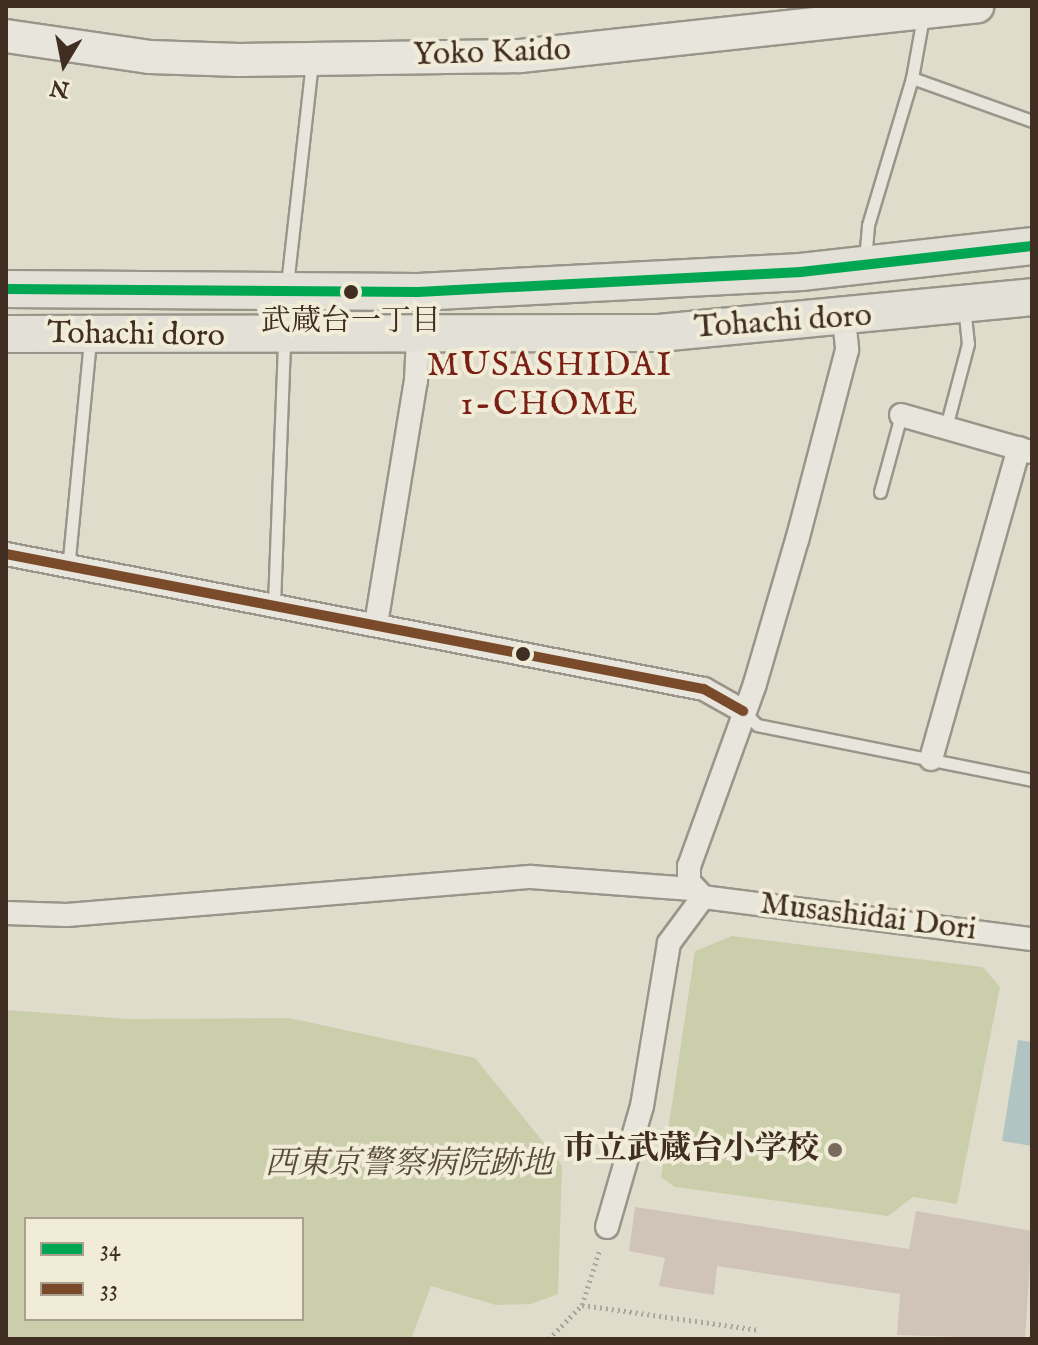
<!DOCTYPE html>
<meta charset="utf-8">
<style>
body{margin:0}
#map{position:relative;width:1038px;height:1345px;overflow:hidden;background:#e0dccb;font-family:"IM FELL English","Noto Serif JP",serif}
div>[style]{position:absolute}
.green>*{inset:0;background:#cbceab}
.water>*{inset:0;background:#b0c5c1}
.building>*{inset:0;background:#cfc4b7}
.path>*{height:5px;margin-top:-2.5px;transform-origin:0;background:repeating-linear-gradient(90deg,#aaa7a0 0 2px,transparent 0 6px)}
.roads{filter:drop-shadow(2px 0 #9a958a) drop-shadow(-2px 0 #9a958a) drop-shadow(0 2px #9a958a) drop-shadow(0 -2px #9a958a)}
.lane>*{height:11px;margin:-5.5px;padding:0 5.5px;transform-origin:5.5px;border-radius:5.5px;background:#e8e5dc}
.street>*{height:22px;margin:-11px;padding:0 11px;transform-origin:11px;border-radius:11px;background:#e8e5dc}
.secondary>*{height:32px;margin:-16px;padding:0 16px;transform-origin:16px;border-radius:16px;background:#e8e5dc}
.primary>*{height:36px;margin:-18px;padding:0 18px;transform-origin:18px;border-radius:18px;background:#e3e1d7}
.bus-1>*{height:10px;margin:-5px;padding:0 5px;transform-origin:5px;border-radius:5px;background:#00a651}
.bus-2>*{height:10px;margin:-5px;padding:0 5px;transform-origin:5px;border-radius:5px;background:#7a4b2a}
.dots>*{width:22px;height:22px;translate:-50% -50%;box-sizing:border-box;border:4px solid #f1ecd7;border-radius:50%}
span{translate:-50% -50%;white-space:nowrap;text-align:center;line-height:1.15;-webkit-text-stroke:8px #f1ecd7;paint-order:stroke}
.bus-label{font-size:30px;color:#402e23}
.street-label{font-size:32px;color:#402e23}
.poi-label{font-size:32px;color:#402e23;font-weight:700}
.right{translate:-100% -50%;text-align:right}
.park-label{font-size:32px;color:#584c39;font-style:italic}
.neighbourhood-label{font-size:34px;color:#7a1f14;letter-spacing:2px}
.frame{position:absolute;inset:0;border:8px solid #402e23;pointer-events:none}
.legend{position:absolute;left:24px;top:1217px;width:280px;height:104px;box-sizing:border-box;background:#f1ecd7;border:2px solid #aaa08f;margin:0;padding:10px 14px;list-style:none;font-size:24px;color:#402e23}
.legend li{display:flex;align-items:center;gap:16px;height:40px}
.legend b{width:40px;border:2px solid #aaa08f}
.north{position:absolute;left:24px;top:24px;width:80px;height:80px;-webkit-text-stroke:6px #f1ecd7;paint-order:stroke;rotate:190deg;font-size:22px;font-weight:700;line-height:32px;text-align:center;color:#402e23}
.north::after{content:'';display:block;margin:auto;width:28px;height:36px;background:#402e23;clip-path:polygon(50% 0,100% 100%,50% 72%,0 100%)}
</style>
<div id="map">
<div class="green">
<div style="clip-path:polygon(732px 936px,983px 967px,1000px 987px,957px 1204px,913px 1197px,888px 1216px,675px 1187px,661px 1177px,695px 951px)"></div>
<div style="clip-path:polygon(evenodd,6px 1010px,129px 1019px,289px 1018px,475px 1058px,562px 1165px,558px 1294px,531px 1304px,496px 1305px,431px 1286px,411px 1339px,6px 1339px,6px 1010px,26px 1219px,302px 1219px,302px 1319px,26px 1319px,26px 1219px)"></div>
</div>
<div class="water">
<div style="clip-path:polygon(1018px 1040px,1032px 1042px,1032px 1146px,1002px 1141px)"></div>
</div>
<div class="building">
<div style="clip-path:polygon(635px 1207px,909px 1249px,916px 1211px,1032px 1231px,1025px 1339px,897px 1335px,900px 1294px,717px 1266px,714px 1295px,659px 1286px,665px 1258px,629px 1251px)"></div>
</div>
<div class="path">
<div style="left:582px;top:1305px;width:179px;rotate:8deg"></div>
<div style="left:549px;top:1339px;width:47px;rotate:-45.9deg"></div>
<div style="left:582px;top:1305px;width:59px;rotate:-72.2deg"></div>
</div>
<div class="roads">
<div class="lane">
<div style="left:912px;top:78px;width:127px;rotate:19.7deg"></div>
<div style="left:865px;top:260px;width:35px;rotate:-85deg"></div>
<div style="left:868px;top:225px;width:153px;rotate:-73.3deg"></div>
<div style="left:912px;top:78px;width:62px;rotate:-79.8deg"></div>
<div style="left:287px;top:285px;width:223px;rotate:-83.6deg"></div>
<div style="left:946px;top:427px;width:86px;rotate:-75.2deg"></div>
<div style="left:968px;top:344px;width:37px;rotate:-96deg"></div>
<div style="left:880px;top:492px;width:80px;rotate:-74.7deg"></div>
<div style="left:68px;top:569px;width:230px;rotate:-84.5deg"></div>
<div style="left:274px;top:604px;width:265px;rotate:-87.8deg"></div>
<div style="left:744px;top:712px;width:18px;rotate:45deg"></div>
<div style="left:757px;top:725px;width:280px;rotate:11.3deg"></div>
</div>
<div class="street">
<div style="left:844px;top:319px;width:31px;rotate:84deg"></div>
<div style="left:847px;top:350px;width:196px;rotate:104.7deg"></div>
<div style="left:797px;top:540px;width:150px;rotate:106.3deg"></div>
<div style="left:755px;top:684px;width:194px;rotate:109.9deg"></div>
<div style="left:689px;top:866px;width:16px;rotate:90deg"></div>
<div style="left:689px;top:882px;width:21px;rotate:47deg"></div>
<div style="left:703px;top:897px;width:332px;rotate:7.3deg"></div>
<div style="left:901px;top:415px;width:135px;rotate:15.9deg"></div>
<div style="left:6px;top:554px;width:711px;rotate:10.95deg"></div>
<div style="left:704px;top:689px;width:45px;rotate:29.4deg"></div>
<div style="left:376px;top:624px;width:246px;rotate:-80.7deg"></div>
<div style="left:416px;top:381px;width:44px;rotate:-87.4deg"></div>
<div style="left:931px;top:759px;width:323px;rotate:-74.2deg"></div>
<div style="left:6px;top:913px;width:61px;rotate:1.9deg"></div>
<div style="left:67px;top:915px;width:466px;rotate:-4.7deg"></div>
<div style="left:531px;top:877px;width:161px;rotate:4.3deg"></div>
<div style="left:607px;top:1227px;width:126px;rotate:-73.9deg"></div>
<div style="left:642px;top:1106px;width:165px;rotate:-80.6deg"></div>
<div style="left:669px;top:943px;width:57px;rotate:-53.5deg"></div>
</div>
<div class="secondary">
<div style="left:6px;top:36px;width:146px;rotate:8.3deg"></div>
<div style="left:150px;top:57px;width:89px;rotate:1.9deg"></div>
<div style="left:239px;top:60px;width:281px;rotate:-0.8deg"></div>
<div style="left:520px;top:56px;width:460px;rotate:-6.2deg"></div>
</div>
<div class="primary">
<div style="left:6px;top:289px;width:412px;rotate:0.4deg"></div>
<div style="left:418px;top:292px;width:384px;rotate:-3deg"></div>
<div style="left:801px;top:272px;width:232px;rotate:-6.4deg"></div>
<div style="left:6px;top:334px;width:653px;rotate:-0.09deg"></div>
<div style="left:659px;top:333px;width:375px;rotate:-5.5deg"></div>
</div>
</div>
<div class="bus-1">
<div style="left:6px;top:289px;width:412px;rotate:0.4deg"></div>
<div style="left:418px;top:292px;width:384px;rotate:-3deg"></div>
<div style="left:801px;top:272px;width:232px;rotate:-6.4deg"></div>
</div>
<div class="bus-2">
<div style="left:6px;top:554px;width:711px;rotate:10.95deg"></div>
<div style="left:704px;top:689px;width:45px;rotate:29.4deg"></div>
</div>
<div class="dots">
<div style="left:351px;top:292px;background:#402e23"></div>
<div style="left:523px;top:654px;background:#402e23"></div>
<div style="left:835px;top:1150px;background:#786b5e"></div>
</div>
<div class="bus-label">
<span style="left:351px;top:322px">武蔵台一丁目</span>
</div>
<div class="street-label">
<span style="left:492px;top:54px;rotate:-2deg">Yoko Kaido</span>
<span style="left:783px;top:323px;rotate:-4deg">Tohachi doro</span>
<span style="left:136px;top:336px;rotate:1deg">Tohachi doro</span>
<span style="left:868px;top:918px;rotate:7deg">Musashidai Dori</span>
</div>
<div class="poi-label">
<span class="right" style="left:819px;top:1150px">市立武蔵台小学校</span>
</div>
<div class="park-label">
<span style="left:409px;top:1165px">西東京警察病院跡地</span>
</div>
<div class="neighbourhood-label">
<span style="left:550px;top:385px">MUSASHIDAI<br>1-CHOME</span>
</div>
<div class="frame"></div>
<ul class="legend">
<li><b style="height:10px;background:#00a651"></b>34</li>
<li><b style="height:10px;background:#7a4b2a"></b>33</li>
</ul>
<div class="north">N</div>
</div>
